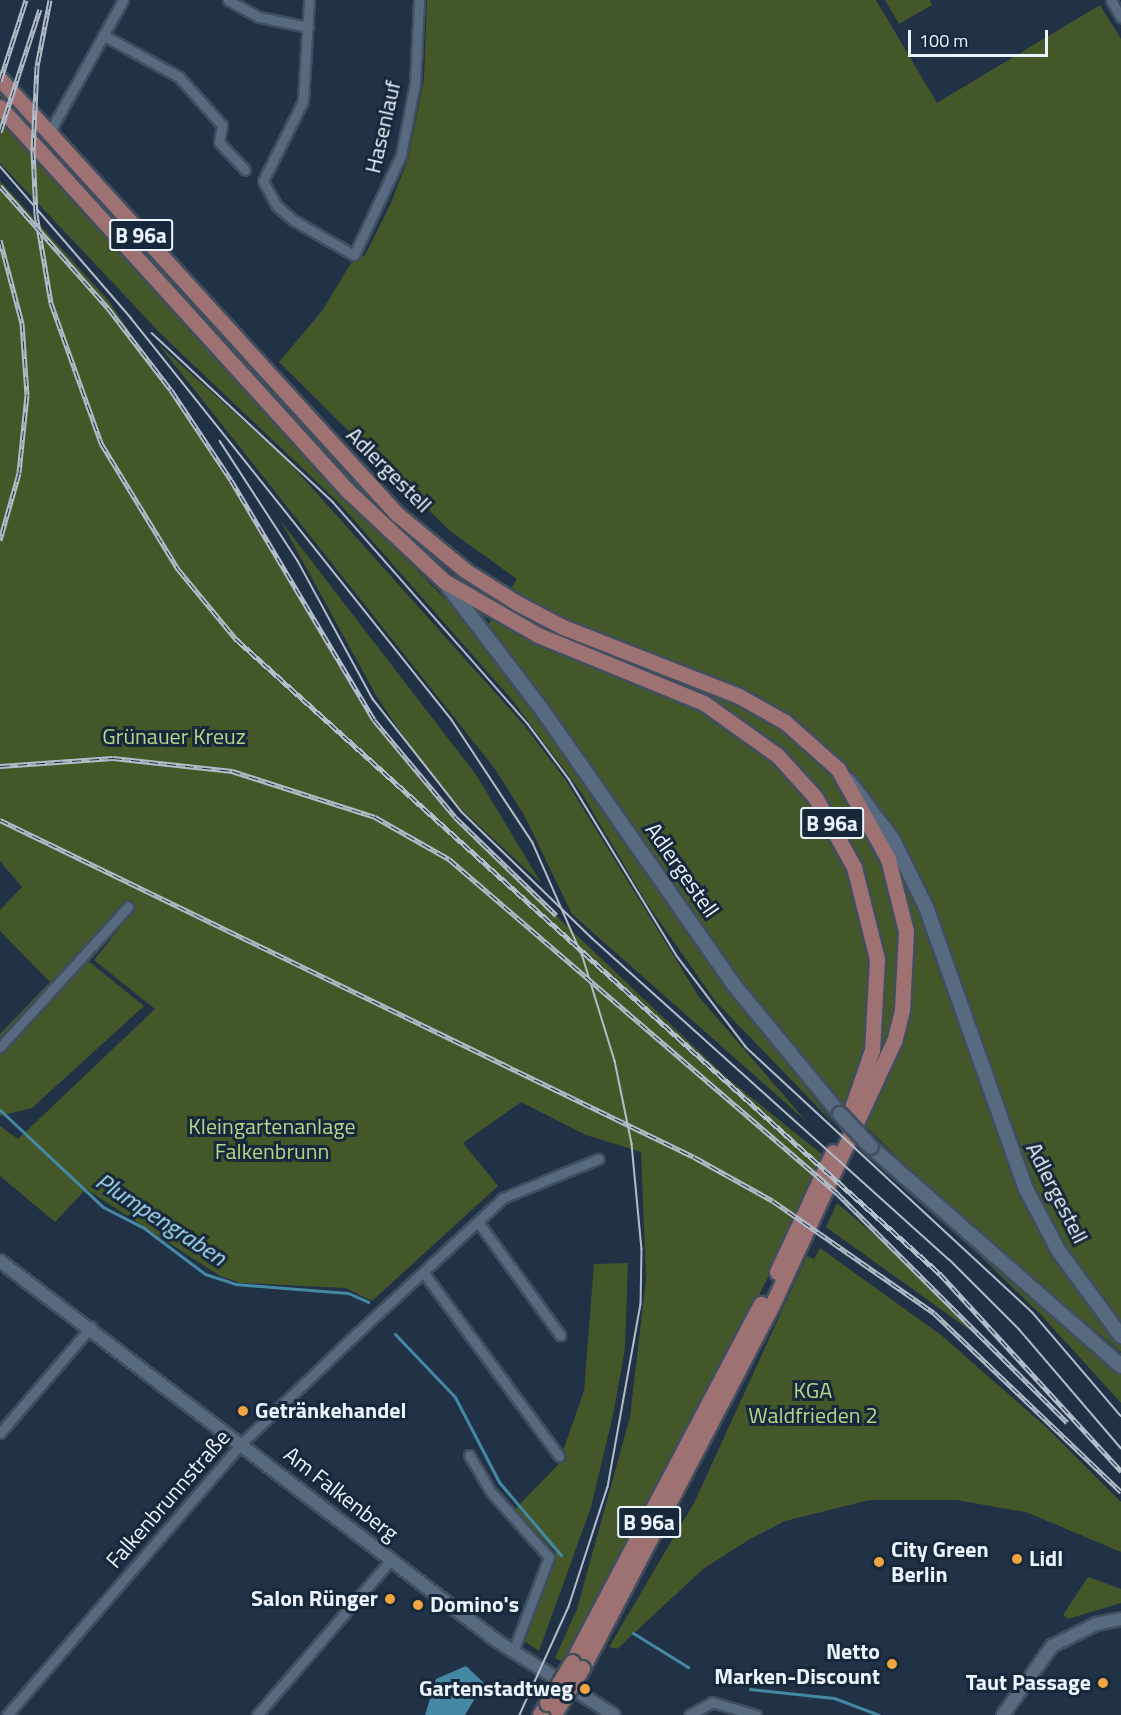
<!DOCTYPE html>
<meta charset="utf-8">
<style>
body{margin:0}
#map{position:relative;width:1121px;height:1715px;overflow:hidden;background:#223246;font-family:"Titillium Web",sans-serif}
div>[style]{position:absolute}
.green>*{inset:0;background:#435729}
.water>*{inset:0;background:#4488a4}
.stream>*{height:3px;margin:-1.5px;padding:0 1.5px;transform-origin:1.5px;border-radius:1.5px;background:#4488a4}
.roads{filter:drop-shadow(2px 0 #404e5e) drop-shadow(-2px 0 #404e5e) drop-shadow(0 2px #404e5e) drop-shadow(0 -2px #404e5e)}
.minor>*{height:9px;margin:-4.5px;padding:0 4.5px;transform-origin:4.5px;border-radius:4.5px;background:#586a80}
.tertiary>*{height:12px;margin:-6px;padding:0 6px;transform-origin:6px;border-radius:6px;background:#586a80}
.secondary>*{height:14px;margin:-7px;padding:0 7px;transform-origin:7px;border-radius:7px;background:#586a80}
.primary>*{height:15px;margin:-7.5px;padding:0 7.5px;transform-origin:7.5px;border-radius:7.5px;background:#9e7172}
.tram>*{height:1.5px;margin:-0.75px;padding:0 0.75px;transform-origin:0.75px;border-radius:0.75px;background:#b2bdca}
.rail>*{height:5px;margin-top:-2.5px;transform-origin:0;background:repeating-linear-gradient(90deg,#18283b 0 9px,#b2bdca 0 18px);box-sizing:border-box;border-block:2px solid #b2bdca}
.bridges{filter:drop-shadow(2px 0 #404e5e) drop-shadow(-2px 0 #404e5e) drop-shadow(0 2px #404e5e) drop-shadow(0 -2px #404e5e)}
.secondary-bridge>*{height:14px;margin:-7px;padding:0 7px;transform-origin:7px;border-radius:7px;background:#586a80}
.primary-bridge>*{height:15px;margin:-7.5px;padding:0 7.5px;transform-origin:7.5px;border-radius:7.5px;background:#9e7172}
.dots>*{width:16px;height:16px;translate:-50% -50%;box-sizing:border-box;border:3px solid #18283b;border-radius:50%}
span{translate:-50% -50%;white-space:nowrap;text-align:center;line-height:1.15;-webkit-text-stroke:6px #18283b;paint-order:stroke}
.shield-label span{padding:2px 4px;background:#18283b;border:2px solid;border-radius:4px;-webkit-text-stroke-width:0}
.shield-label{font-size:21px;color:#ebf4fe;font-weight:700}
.street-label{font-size:22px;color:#ebf4fe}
.park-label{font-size:22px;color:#b3d788}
.poi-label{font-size:22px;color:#ebf4fe;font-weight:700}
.left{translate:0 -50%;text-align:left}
.right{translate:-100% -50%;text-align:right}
.water-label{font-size:24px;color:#a7def7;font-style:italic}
.scale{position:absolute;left:908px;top:30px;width:140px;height:27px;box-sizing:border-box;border:3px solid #ebf4fe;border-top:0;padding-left:8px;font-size:18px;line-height:21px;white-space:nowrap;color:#ebf4fe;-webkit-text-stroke:4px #18283b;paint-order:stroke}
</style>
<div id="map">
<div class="green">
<div style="clip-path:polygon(427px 0,876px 0,937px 103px,1100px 5px,1121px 39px,1121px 1352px,944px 1202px,825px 1087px,737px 979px,488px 625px,517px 579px,450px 531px,279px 362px,322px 311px,351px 263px,365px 255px,390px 205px,408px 159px,424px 79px)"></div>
<div style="clip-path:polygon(885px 0,930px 0,932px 5px,899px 24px)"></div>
<div style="clip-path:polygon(0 89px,180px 288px,169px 283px,0 96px)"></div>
<div style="clip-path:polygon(0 115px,360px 513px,474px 628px,726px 985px,834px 1124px,716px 1002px,646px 902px,581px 792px,513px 701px,339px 503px,161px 334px,0 163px)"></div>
<div style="clip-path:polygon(0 181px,109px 301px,233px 488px,361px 704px,447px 812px,726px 1077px,824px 1156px,793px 1229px,608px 1587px,561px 1661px,555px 1658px,577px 1609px,630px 1417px,646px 1279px,641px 1152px,586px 1135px,521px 1102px,463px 1143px,498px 1186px,372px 1301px,346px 1288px,241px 1283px,220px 1276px,86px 1189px,55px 1222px,0 1176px,0 1126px,18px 1139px,155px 1009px,94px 960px,134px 910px,123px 904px,83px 957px,144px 1006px,32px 1108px,0 1116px,0 1034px,50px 982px,0 931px,0 910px,22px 887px,0 861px)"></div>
<div style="clip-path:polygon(158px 344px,287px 460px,524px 725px,565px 779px,699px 997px,806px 1121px,572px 914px,524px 815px,495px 769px)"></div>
<div style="clip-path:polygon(280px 520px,477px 776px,541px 883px,460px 808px,412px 749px,377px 697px)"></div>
<div style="clip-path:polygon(837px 1203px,899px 1256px,971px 1331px,826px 1227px)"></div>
<div style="clip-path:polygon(820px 1248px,941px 1335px,1046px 1427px,1121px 1502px,1121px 1552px,1026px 1512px,956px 1500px,870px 1500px,785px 1521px,750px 1539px,703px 1569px,617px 1649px,609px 1647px,694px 1503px,807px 1256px,814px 1259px)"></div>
<div style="clip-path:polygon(976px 1252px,1121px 1374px,1121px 1403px,1042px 1316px)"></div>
<div style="clip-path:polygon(628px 1263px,625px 1349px,613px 1415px,591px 1507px,539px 1651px,524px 1641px,556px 1552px,514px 1510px,558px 1465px,584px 1391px,594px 1264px)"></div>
<div style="clip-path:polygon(1088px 1577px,1121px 1589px,1121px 1603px,1068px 1619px,1063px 1615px)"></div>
</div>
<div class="water">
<div style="clip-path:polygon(466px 1666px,484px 1683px,465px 1715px,425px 1715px,436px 1679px)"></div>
</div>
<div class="stream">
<div style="left:0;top:1110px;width:141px;rotate:43.3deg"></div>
<div style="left:103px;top:1207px;width:46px;rotate:27.1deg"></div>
<div style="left:144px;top:1228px;width:76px;rotate:37deg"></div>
<div style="left:205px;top:1274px;width:32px;rotate:18deg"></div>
<div style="left:235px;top:1284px;width:113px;rotate:4.6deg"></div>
<div style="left:348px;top:1293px;width:22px;rotate:24deg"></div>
<div style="left:395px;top:1334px;width:87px;rotate:46.4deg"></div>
<div style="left:455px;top:1397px;width:96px;rotate:62.6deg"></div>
<div style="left:499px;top:1482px;width:96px;rotate:49.7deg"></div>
<div style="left:633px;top:1633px;width:65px;rotate:31.7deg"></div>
<div style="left:750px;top:1689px;width:84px;rotate:6.1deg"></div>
<div style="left:834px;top:1698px;width:48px;rotate:20.7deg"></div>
</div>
<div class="roads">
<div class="minor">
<div style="left:228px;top:0;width:35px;rotate:29deg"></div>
<div style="left:259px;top:17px;width:50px;rotate:11.5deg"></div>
<div style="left:309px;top:0;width:101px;rotate:93.4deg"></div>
<div style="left:303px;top:101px;width:89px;rotate:116.6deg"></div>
<div style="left:263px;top:181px;width:29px;rotate:61deg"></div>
<div style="left:277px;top:206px;width:21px;rotate:41deg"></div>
<div style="left:293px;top:220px;width:70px;rotate:29.8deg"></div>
<div style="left:354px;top:255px;width:110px;rotate:-64.8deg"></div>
<div style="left:401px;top:155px;width:73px;rotate:-79deg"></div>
<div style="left:415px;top:83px;width:83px;rotate:-87.2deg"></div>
<div style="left:1111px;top:0;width:20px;rotate:60deg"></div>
<div style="left:103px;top:35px;width:87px;rotate:28.9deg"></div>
<div style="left:179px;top:77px;width:64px;rotate:48.1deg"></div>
<div style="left:222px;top:125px;width:17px;rotate:100deg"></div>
<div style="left:219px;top:142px;width:38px;rotate:47deg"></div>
<div style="left:49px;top:133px;width:152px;rotate:-60.9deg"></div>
<div style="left:0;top:1047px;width:190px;rotate:-47.6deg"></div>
<div style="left:478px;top:1222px;width:140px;rotate:54deg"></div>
<div style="left:423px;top:1272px;width:229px;rotate:53.5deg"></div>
<div style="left:0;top:1433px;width:140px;rotate:-49.4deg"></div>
<div style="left:469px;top:1455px;width:43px;rotate:59.3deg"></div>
<div style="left:491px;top:1492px;width:87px;rotate:48.3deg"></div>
<div style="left:549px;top:1557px;width:102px;rotate:110.8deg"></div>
<div style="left:7px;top:1715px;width:358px;rotate:-49.2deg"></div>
<div style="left:241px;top:1444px;width:156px;rotate:-43.7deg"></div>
<div style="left:354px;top:1336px;width:203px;rotate:-42.8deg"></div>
<div style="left:503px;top:1198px;width:103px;rotate:-22.3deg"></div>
<div style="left:257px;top:1715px;width:205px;rotate:-49.2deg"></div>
<div style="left:689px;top:1715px;width:26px;rotate:-29deg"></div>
<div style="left:712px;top:1702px;width:46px;rotate:16.5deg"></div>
</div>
<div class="tertiary">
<div style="left:0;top:1261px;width:626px;rotate:37.4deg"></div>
<div style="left:497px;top:1641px;width:138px;rotate:32.3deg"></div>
<div style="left:1003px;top:1715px;width:85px;rotate:-54.6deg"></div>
<div style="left:1052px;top:1646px;width:49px;rotate:-26.6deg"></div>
<div style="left:1096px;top:1624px;width:25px;rotate:-11deg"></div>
</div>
<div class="secondary">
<div style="left:444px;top:581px;width:163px;rotate:52.7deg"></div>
<div style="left:543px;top:711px;width:334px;rotate:55.1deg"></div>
<div style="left:734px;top:985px;width:167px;rotate:50.6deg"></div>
<div style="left:848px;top:780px;width:75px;rotate:53.1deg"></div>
<div style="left:893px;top:840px;width:75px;rotate:63.8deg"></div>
<div style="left:926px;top:907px;width:299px;rotate:70.5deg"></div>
<div style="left:1026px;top:1189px;width:69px;rotate:62.3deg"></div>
<div style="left:1058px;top:1250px;width:107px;rotate:53.8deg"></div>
<div style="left:871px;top:1147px;width:332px;rotate:41.2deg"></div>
</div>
<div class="primary">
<div style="left:0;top:79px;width:589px;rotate:47.62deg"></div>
<div style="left:397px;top:514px;width:89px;rotate:39.6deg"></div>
<div style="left:466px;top:571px;width:60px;rotate:32.1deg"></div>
<div style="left:517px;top:603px;width:52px;rotate:27.6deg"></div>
<div style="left:563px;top:627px;width:189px;rotate:21.4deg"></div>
<div style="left:739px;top:696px;width:53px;rotate:29.5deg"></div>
<div style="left:785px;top:722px;width:71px;rotate:41.6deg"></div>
<div style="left:838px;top:769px;width:103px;rotate:60.9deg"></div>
<div style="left:888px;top:859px;width:74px;rotate:76deg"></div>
<div style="left:906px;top:931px;width:79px;rotate:92.9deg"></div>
<div style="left:902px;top:1010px;width:32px;rotate:104deg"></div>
<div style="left:894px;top:1041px;width:293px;rotate:114.8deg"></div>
<div style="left:771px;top:1307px;width:407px;rotate:117.6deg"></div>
<div style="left:0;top:107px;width:517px;rotate:47.82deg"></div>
<div style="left:347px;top:490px;width:133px;rotate:43.2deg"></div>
<div style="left:444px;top:581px;width:108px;rotate:29.9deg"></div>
<div style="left:538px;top:635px;width:179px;rotate:22.3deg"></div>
<div style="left:704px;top:703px;width:91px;rotate:35.6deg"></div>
<div style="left:778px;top:756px;width:55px;rotate:47.9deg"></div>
<div style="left:815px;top:797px;width:80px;rotate:60.9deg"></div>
<div style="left:854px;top:867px;width:95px;rotate:76deg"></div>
<div style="left:877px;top:959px;width:91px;rotate:93.1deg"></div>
<div style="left:872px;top:1050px;width:76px;rotate:109.1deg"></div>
<div style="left:777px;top:1272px;width:132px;rotate:-65deg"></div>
<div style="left:572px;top:1662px;width:405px;rotate:-62.2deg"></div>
<div style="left:540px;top:1715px;width:14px;rotate:-60deg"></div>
</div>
</div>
<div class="tram">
<div style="left:0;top:166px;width:201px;rotate:49.2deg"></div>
<div style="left:131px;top:318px;width:514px;rotate:51.39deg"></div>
<div style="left:452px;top:720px;width:147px;rotate:56.6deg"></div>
<div style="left:533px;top:843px;width:124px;rotate:66.3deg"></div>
<div style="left:583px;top:957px;width:109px;rotate:72.9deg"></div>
<div style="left:615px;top:1061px;width:85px;rotate:78.4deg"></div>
<div style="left:632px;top:1144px;width:105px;rotate:84.6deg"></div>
<div style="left:642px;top:1249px;width:55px;rotate:91deg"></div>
<div style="left:641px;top:1304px;width:186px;rotate:100.2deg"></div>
<div style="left:608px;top:1487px;width:126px;rotate:108deg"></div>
<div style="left:569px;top:1607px;width:119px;rotate:114.4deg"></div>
<div style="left:152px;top:333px;width:248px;rotate:43deg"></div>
<div style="left:333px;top:502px;width:295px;rotate:48.7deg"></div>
<div style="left:528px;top:724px;width:69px;rotate:53.3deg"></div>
<div style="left:569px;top:779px;width:207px;rotate:58.6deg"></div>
<div style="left:677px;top:956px;width:114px;rotate:52.8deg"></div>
<div style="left:746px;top:1047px;width:391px;rotate:42.8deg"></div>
<div style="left:1033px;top:1313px;width:135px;rotate:49.5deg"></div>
<div style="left:220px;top:441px;width:143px;rotate:57deg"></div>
<div style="left:298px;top:561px;width:157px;rotate:61.5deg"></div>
<div style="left:373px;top:699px;width:142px;rotate:51.8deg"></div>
<div style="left:461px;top:811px;width:182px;rotate:44.1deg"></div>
<div style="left:592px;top:938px;width:480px;rotate:42deg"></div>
<div style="left:949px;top:1259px;width:99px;rotate:45deg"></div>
<div style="left:1019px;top:1329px;width:157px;rotate:49.4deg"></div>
</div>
<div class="rail">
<div style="left:50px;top:0;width:67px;rotate:101.1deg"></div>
<div style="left:37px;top:66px;width:85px;rotate:92.7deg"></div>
<div style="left:33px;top:151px;width:63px;rotate:87.3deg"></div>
<div style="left:36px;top:214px;width:90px;rotate:80.4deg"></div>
<div style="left:51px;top:303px;width:149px;rotate:70.3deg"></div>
<div style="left:101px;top:443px;width:148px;rotate:58.6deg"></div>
<div style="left:178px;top:569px;width:91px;rotate:50.4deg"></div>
<div style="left:236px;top:639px;width:948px;rotate:42.05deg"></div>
<div style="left:940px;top:1274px;width:268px;rotate:47.4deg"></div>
<div style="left:0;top:81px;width:85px;rotate:-72.2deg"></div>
<div style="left:0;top:132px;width:129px;rotate:-72deg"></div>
<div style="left:0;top:186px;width:163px;rotate:48.5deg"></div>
<div style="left:108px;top:308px;width:103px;rotate:52.5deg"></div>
<div style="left:171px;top:390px;width:108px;rotate:56.3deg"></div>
<div style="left:231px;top:480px;width:279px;rotate:59.2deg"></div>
<div style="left:374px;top:720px;width:126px;rotate:50.1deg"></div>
<div style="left:455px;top:817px;width:141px;rotate:44.1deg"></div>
<div style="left:0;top:240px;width:86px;rotate:75.2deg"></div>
<div style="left:22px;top:323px;width:72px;rotate:86deg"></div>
<div style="left:27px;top:395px;width:78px;rotate:95.9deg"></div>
<div style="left:19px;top:473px;width:70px;rotate:105.8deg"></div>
<div style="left:0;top:766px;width:113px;rotate:-4deg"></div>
<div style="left:113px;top:758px;width:120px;rotate:6.2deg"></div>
<div style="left:232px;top:771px;width:150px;rotate:17.8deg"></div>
<div style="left:375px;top:817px;width:85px;rotate:29.6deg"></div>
<div style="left:449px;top:859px;width:512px;rotate:40.72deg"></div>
<div style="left:837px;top:1193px;width:325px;rotate:44.9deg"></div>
<div style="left:0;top:820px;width:771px;rotate:25.9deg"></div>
<div style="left:694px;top:1157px;width:90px;rotate:29.1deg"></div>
<div style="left:773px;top:1201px;width:196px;rotate:34.8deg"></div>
<div style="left:934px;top:1313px;width:259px;rotate:43.7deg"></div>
</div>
<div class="bridges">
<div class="secondary-bridge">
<div style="left:840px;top:1114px;width:45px;rotate:46.8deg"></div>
</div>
<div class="primary-bridge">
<div style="left:547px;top:1703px;width:48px;rotate:-58.6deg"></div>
<div style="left:557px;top:1709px;width:48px;rotate:-58.6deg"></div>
</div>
</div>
<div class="dots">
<div style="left:243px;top:1411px;background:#f1a540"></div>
<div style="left:1017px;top:1559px;background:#f1a540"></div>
<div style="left:879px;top:1562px;background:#f1a540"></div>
<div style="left:390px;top:1599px;background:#f1a540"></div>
<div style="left:418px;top:1605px;background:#f1a540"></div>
<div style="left:892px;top:1664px;background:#f1a540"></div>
<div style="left:1103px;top:1683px;background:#f1a540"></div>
<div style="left:585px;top:1689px;background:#f1a540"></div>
</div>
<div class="shield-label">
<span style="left:141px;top:235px">B 96a</span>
<span style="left:832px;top:823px">B 96a</span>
<span style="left:649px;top:1522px">B 96a</span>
</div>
<div class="street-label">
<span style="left:383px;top:127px;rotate:-77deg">Hasenlauf</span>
<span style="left:389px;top:470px;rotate:45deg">Adlergestell</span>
<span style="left:682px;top:870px;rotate:55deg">Adlergestell</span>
<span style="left:1057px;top:1193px;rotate:63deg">Adlergestell</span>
<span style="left:341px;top:1494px;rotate:38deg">Am Falkenberg</span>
<span style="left:168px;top:1499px;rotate:-49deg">Falkenbrunnstraße</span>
</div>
<div class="park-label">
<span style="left:174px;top:737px">Grünauer Kreuz</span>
<span style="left:272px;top:1139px">Kleingartenanlage<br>Falkenbrunn</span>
<span style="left:813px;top:1403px">KGA<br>Waldfrieden 2</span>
</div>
<div class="poi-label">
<span class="left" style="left:255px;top:1411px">Getränkehandel</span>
<span class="left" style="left:891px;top:1562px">City Green<br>Berlin</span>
<span class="left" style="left:1029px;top:1559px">Lidl</span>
<span class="right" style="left:378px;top:1599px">Salon Rünger</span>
<span class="left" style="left:430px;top:1605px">Domino's</span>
<span class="right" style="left:880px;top:1664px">Netto<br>Marken-Discount</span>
<span class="right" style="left:1091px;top:1683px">Taut Passage</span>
<span class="right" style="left:573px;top:1689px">Gartenstadtweg</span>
</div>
<div class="water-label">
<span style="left:161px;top:1219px;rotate:33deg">Plumpengraben</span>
</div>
<div class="scale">100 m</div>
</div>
